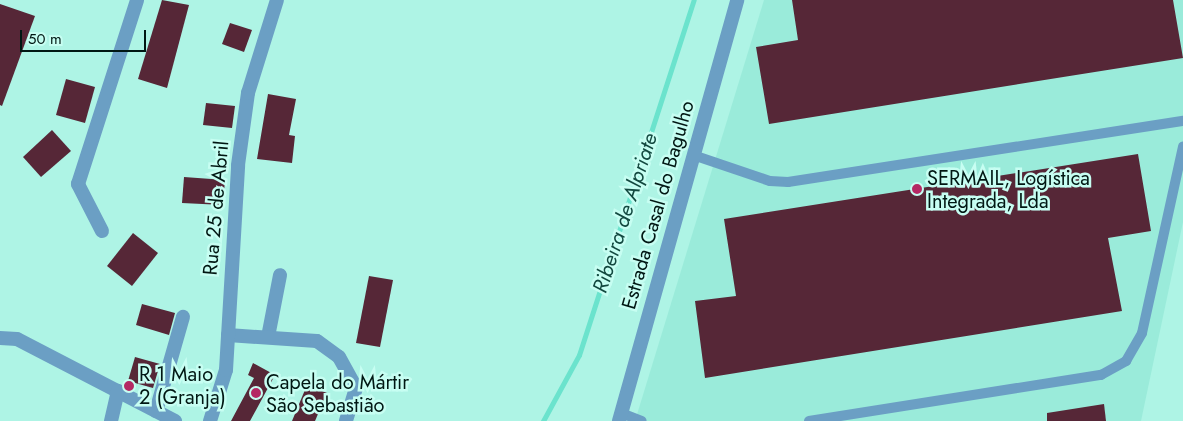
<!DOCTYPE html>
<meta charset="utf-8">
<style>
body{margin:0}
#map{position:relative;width:1183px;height:421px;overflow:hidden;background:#aef4e5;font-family:Jost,sans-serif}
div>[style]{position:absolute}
.built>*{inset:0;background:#9aebda}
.stream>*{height:5px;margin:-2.5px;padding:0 2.5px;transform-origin:2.5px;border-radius:2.5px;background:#6be3cd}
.building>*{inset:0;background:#562737}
.service>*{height:10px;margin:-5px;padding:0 5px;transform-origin:5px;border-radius:5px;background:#6b9fc4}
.pedestrian>*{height:14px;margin:-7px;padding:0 7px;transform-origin:7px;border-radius:7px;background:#6b9fc4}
.minor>*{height:14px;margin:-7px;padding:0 7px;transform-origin:7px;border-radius:7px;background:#6b9fc4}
.tertiary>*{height:14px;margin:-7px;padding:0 7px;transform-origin:7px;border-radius:7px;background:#6b9fc4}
.dots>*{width:14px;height:14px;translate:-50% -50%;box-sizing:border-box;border:2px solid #c7fef2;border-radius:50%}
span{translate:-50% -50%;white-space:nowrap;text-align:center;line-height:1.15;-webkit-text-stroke:5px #c7fef2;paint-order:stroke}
.poi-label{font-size:20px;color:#001713}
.left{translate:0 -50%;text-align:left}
.street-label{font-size:20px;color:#001713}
.water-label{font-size:21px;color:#134940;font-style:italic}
.scale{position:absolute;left:20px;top:30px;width:126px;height:22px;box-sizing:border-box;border:2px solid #001713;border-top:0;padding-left:6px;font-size:15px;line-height:18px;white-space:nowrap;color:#001713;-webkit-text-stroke:4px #c7fef2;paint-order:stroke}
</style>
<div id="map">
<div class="built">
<div style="clip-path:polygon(764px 0,1183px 0,1183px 222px,1141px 421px,635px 421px)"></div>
</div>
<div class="stream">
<div style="left:543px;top:421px;width:75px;rotate:-61.4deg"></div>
<div style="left:579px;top:355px;width:373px;rotate:-72.1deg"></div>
</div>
<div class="building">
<div style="clip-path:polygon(162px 0,189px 5px,167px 88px,138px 79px)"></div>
<div style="clip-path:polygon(792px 0,1173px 0,1183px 58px,769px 124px,756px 47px,798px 40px)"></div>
<div style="clip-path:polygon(0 4px,35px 16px,2px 106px,0 105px)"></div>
<div style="clip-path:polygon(230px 23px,252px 30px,244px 52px,222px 44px)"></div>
<div style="clip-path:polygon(66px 79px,95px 87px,85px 123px,56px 115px)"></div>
<div style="clip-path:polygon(268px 94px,296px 99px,289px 135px,295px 136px,292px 163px,257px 159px)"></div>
<div style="clip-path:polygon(206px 103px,235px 106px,232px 128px,203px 125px)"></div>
<div style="clip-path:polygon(52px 130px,71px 151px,41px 177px,23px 157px)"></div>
<div style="clip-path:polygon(1138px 154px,1151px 231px,1108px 238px,1122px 311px,705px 378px,695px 301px,736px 296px,724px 219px)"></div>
<div style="clip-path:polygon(184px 177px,225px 180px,223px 205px,182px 203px)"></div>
<div style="clip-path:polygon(133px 233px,158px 253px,132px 286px,107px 266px)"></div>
<div style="clip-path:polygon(369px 276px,393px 280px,380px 347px,356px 343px)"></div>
<div style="clip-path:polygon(142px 304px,175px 313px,169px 335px,136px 325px)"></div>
<div style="clip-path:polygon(135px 357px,160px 364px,153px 388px,128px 381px)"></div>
<div style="clip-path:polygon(253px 363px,275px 375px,250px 421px,231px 421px,254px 378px,248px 375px)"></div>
<div style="clip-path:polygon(307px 385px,327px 393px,315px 421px,292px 421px)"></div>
<div style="clip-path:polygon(1104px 404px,1106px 421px,1047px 421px,1047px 413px)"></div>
</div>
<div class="service">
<div style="left:693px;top:155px;width:81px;rotate:18.7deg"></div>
<div style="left:770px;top:181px;width:18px;rotate:3deg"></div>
<div style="left:788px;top:182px;width:400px;rotate:-8.8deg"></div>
<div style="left:621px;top:413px;width:22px;rotate:21deg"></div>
<div style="left:809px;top:421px;width:296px;rotate:-9deg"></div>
<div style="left:1101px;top:375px;width:29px;rotate:-29deg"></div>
<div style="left:1126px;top:361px;width:32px;rotate:-60deg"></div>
<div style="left:1142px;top:333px;width:191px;rotate:-77.6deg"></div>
</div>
<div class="pedestrian">
<div style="left:268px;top:337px;width:63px;rotate:-79deg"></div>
<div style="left:156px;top:411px;width:98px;rotate:-74deg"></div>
</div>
<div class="minor">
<div style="left:102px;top:231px;width:53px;rotate:-117.1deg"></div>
<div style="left:78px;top:184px;width:193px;rotate:-72.2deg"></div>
<div style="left:228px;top:335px;width:89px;rotate:3.9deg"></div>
<div style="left:317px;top:341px;width:27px;rotate:36deg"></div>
<div style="left:339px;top:357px;width:35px;rotate:61deg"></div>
<div style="left:356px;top:388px;width:34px;rotate:107deg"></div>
<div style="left:0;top:338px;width:17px;rotate:3deg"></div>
<div style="left:17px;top:339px;width:178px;rotate:27.4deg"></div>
<div style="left:111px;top:421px;width:31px;rotate:-77deg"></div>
<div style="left:210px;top:421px;width:53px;rotate:-72.6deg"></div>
<div style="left:226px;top:370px;width:205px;rotate:-86.6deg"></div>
<div style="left:238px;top:165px;width:73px;rotate:-82.1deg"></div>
<div style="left:248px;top:93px;width:97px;rotate:-72.7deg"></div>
</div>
<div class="tertiary">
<div style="left:619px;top:421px;width:437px;rotate:-74.3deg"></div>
</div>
<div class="dots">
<div style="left:917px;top:189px;background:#b42964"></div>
<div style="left:129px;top:386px;background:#b42964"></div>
<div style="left:256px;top:393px;background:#b42964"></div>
</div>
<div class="poi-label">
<span class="left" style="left:927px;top:190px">SERMAIL, Logística<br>Integrada, Lda</span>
<span class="left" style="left:139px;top:386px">R 1 Maio<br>2 (Granja)</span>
<span class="left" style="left:266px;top:394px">Capela do Mártir<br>São Sebastião</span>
</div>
<div class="street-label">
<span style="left:658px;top:205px;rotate:-74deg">Estrada Casal do Bagulho</span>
<span style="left:216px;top:208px;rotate:-85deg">Rua 25 de Abril</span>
</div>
<div class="water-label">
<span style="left:625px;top:213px;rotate:-72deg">Ribeira de Alpriate</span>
</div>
<div class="scale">50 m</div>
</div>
